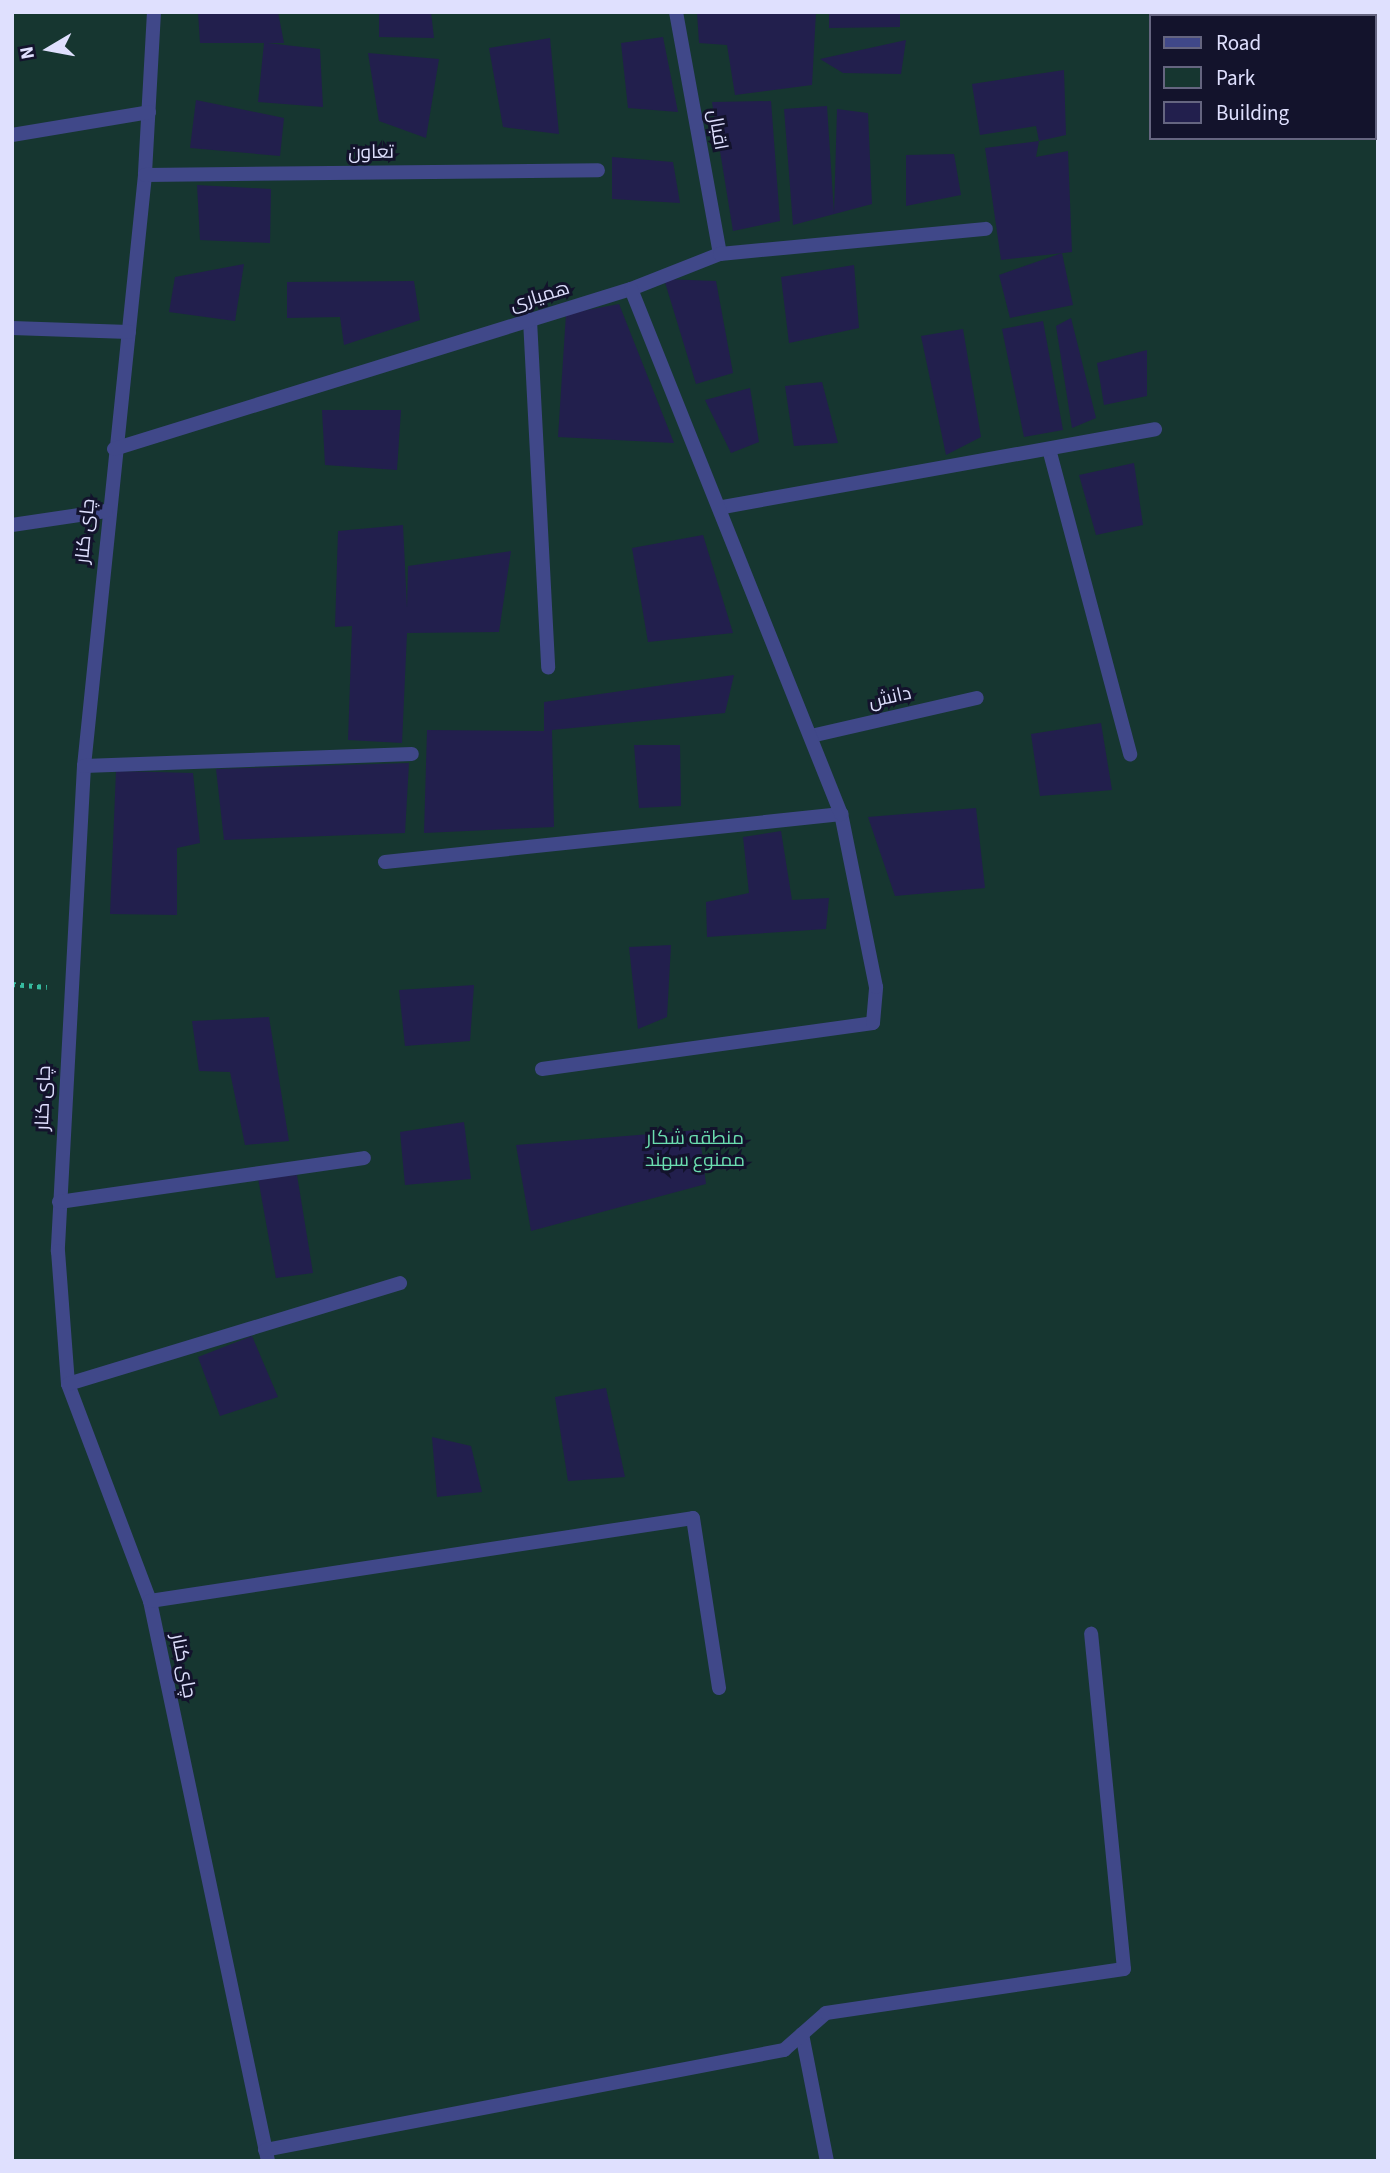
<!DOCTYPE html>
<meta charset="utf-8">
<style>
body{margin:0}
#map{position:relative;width:1390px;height:2173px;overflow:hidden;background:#13132c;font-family:"Source Sans 3",Cairo,sans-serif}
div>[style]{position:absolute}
.green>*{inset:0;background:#163630}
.building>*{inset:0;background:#221f4d}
.path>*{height:4.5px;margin-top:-2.25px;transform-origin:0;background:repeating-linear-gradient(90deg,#36bb9f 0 3.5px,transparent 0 8.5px)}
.lane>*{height:14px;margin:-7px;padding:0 7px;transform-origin:7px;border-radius:7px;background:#404889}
.street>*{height:14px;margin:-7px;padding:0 7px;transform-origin:7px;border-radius:7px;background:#404889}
span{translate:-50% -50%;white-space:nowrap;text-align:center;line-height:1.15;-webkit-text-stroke:6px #13132c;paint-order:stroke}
.street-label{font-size:19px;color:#dfe0fe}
.park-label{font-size:19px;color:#6bdeb0}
.frame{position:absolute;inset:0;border:14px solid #dfe0fe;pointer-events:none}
.legend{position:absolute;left:1149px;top:14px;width:228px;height:126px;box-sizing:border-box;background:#13132c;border:2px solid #656580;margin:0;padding:9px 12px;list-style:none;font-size:21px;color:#dfe0fe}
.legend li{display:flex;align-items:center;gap:14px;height:35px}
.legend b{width:35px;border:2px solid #656580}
.north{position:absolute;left:14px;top:14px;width:70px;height:70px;-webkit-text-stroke:5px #13132c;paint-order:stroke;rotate:260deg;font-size:19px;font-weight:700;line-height:28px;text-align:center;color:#dfe0fe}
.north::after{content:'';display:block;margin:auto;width:24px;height:32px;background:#dfe0fe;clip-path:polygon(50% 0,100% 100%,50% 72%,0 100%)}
</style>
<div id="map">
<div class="green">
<div style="clip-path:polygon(evenodd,12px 12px,1378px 12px,1378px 2161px,12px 2161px,12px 12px,1150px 16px,1374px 16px,1374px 138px,1150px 138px,1150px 16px)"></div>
</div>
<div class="building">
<div style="clip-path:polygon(198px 12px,278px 12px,284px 43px,267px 43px,320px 49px,323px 107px,258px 102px,264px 43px,200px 43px)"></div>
<div style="clip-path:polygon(379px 12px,431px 12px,434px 38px,379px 37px)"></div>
<div style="clip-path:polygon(697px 12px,816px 12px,812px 85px,735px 95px,727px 45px,699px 43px)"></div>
<div style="clip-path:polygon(829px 12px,900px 12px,900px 27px,829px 28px)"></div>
<div style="clip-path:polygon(663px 37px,678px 112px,628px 108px,621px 43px)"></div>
<div style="clip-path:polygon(550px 38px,559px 134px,503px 127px,489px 48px)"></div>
<div style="clip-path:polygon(906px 40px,901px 74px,843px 73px,820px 59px)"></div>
<div style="clip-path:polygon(368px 53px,439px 59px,426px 138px,379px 121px)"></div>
<div style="clip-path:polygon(1064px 70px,1066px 135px,1039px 141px,1036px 126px,980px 135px,972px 84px)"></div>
<div style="clip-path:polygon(196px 100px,284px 118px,280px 156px,190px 148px)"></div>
<div style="clip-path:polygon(771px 101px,780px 221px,733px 231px,712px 102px)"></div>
<div style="clip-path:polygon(827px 106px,834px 213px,837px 109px,868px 113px,872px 204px,793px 225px,784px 109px)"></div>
<div style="clip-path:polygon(1039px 141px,1036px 157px,1068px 151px,1072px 252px,1001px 260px,985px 148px)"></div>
<div style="clip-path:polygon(954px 154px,961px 195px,906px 206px,906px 155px)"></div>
<div style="clip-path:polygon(612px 157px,673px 162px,680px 203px,612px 199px)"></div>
<div style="clip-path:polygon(197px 185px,271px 189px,270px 243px,200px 240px)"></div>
<div style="clip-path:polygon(1062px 253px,1073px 305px,1010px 318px,999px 275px)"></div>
<div style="clip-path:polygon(244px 264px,235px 321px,169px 312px,175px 277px)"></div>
<div style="clip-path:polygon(854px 265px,859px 328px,789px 343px,781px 277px)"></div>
<div style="clip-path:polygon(664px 279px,716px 281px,733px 373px,696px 384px)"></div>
<div style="clip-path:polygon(414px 281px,420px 320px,344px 345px,340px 317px,287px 318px,287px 282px)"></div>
<div style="clip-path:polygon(619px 304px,674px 443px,558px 437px,566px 314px)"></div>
<div style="clip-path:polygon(1071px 318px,1096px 418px,1072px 428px,1056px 326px)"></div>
<div style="clip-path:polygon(1043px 321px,1063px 430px,1024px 437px,1002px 329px)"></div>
<div style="clip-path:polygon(963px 329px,981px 437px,946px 455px,921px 336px)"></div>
<div style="clip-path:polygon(1147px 350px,1147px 396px,1104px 405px,1097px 363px)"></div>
<div style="clip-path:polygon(822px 382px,838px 443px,794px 446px,785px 386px)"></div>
<div style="clip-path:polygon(750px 388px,759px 442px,731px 453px,705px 400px)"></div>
<div style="clip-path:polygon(322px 410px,401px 410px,397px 470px,325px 465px)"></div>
<div style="clip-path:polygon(1134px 463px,1143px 525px,1096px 535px,1079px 475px)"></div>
<div style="clip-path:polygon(403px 525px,407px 608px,408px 566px,511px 551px,499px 632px,407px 633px,402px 743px,348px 740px,352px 626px,335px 627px,338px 531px)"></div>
<div style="clip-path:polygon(703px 535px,733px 633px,648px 642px,632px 548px)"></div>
<div style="clip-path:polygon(734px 675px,725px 713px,552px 730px,554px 827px,424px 833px,427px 730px,544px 731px,544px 702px)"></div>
<div style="clip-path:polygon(1101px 723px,1112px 790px,1040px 796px,1031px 734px)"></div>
<div style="clip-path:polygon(634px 745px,680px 745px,681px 806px,639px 808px)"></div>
<div style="clip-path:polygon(409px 763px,405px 833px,224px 840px,216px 769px)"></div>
<div style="clip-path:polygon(116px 771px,193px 773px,200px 843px,177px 848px,177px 915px,110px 914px)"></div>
<div style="clip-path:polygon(976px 808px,985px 888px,895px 896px,868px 817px)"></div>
<div style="clip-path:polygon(781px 831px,792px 900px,829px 898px,826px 929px,707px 937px,706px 902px,749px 893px,743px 837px)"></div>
<div style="clip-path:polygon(671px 945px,667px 1017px,638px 1029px,629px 947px)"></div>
<div style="clip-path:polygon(474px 985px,470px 1041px,405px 1046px,399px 990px)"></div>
<div style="clip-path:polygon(269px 1017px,289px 1141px,245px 1145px,230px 1072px,199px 1071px,192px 1021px)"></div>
<div style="clip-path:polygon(464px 1122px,471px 1179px,405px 1185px,400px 1132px)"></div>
<div style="clip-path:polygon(699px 1130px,706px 1184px,531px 1231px,516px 1145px)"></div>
<div style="clip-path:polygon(297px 1175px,313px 1273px,276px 1278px,258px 1178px)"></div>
<div style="clip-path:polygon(252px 1336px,278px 1397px,220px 1416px,198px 1357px)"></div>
<div style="clip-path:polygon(606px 1388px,625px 1477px,568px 1481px,555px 1397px)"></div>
<div style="clip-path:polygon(432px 1437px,471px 1446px,482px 1492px,437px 1497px)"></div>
</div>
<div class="path">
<div style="left:12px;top:984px;width:35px;rotate:5deg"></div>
</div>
<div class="lane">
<div style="left:811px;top:736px;width:170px;rotate:-12.9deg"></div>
<div style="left:542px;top:1069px;width:334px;rotate:-7.9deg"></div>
<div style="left:873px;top:1023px;width:36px;rotate:-85deg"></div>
<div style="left:876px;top:987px;width:177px;rotate:-101.4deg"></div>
</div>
<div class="street">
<div style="left:154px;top:12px;width:163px;rotate:93.2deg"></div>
<div style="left:145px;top:175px;width:594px;rotate:95.89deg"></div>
<div style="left:84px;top:766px;width:486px;rotate:93.1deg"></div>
<div style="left:58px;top:1251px;width:133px;rotate:85.7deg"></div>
<div style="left:68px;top:1384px;width:232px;rotate:69.3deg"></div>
<div style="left:150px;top:1601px;width:572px;rotate:78.1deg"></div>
<div style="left:676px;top:12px;width:246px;rotate:79.7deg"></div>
<div style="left:12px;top:135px;width:139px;rotate:-9.5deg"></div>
<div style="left:145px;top:175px;width:453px;rotate:-0.6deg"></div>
<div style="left:530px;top:320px;width:348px;rotate:87deg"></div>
<div style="left:12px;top:328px;width:117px;rotate:2deg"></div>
<div style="left:114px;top:449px;width:541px;rotate:-17.2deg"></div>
<div style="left:631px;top:289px;width:96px;rotate:-21.5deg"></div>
<div style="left:720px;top:254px;width:267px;rotate:-5.4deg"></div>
<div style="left:1049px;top:449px;width:316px;rotate:75.1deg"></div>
<div style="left:723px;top:507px;width:439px;rotate:-10.2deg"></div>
<div style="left:12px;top:525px;width:95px;rotate:-8.5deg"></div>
<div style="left:84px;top:766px;width:328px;rotate:-2.1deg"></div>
<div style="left:385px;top:862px;width:459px;rotate:-6deg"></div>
<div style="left:841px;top:814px;width:565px;rotate:-111.8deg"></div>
<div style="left:59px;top:1202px;width:308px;rotate:-8.2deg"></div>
<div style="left:68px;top:1384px;width:347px;rotate:-16.9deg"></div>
<div style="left:150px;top:1601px;width:549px;rotate:-8.69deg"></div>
<div style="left:693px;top:1518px;width:172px;rotate:81.3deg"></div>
<div style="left:802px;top:2034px;width:129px;rotate:78.9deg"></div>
<div style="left:265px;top:2150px;width:529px;rotate:-10.91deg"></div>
<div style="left:784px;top:2050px;width:56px;rotate:-41.4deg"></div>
<div style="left:826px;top:2013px;width:301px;rotate:-8.4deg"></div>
<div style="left:1124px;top:1969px;width:337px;rotate:-95.6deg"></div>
</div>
<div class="street-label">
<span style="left:717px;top:130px;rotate:80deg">اقبال</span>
<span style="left:371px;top:153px;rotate:-1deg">تعاون</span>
<span style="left:540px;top:297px;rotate:-17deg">همیاری</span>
<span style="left:86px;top:531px;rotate:-84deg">چای کنار</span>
<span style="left:890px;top:698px;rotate:-13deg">دانش</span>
<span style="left:44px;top:1098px;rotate:-88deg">چای کنار</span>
<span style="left:183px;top:1666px;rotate:79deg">چای کنار</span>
</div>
<div class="park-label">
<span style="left:695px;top:1150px">منطقه شکار<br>ممنوع سهند</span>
</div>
<div class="frame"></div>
<ul class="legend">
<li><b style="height:9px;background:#404889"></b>Road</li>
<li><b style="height:19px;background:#163630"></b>Park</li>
<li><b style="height:19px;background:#221f4d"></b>Building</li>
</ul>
<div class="north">N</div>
</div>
